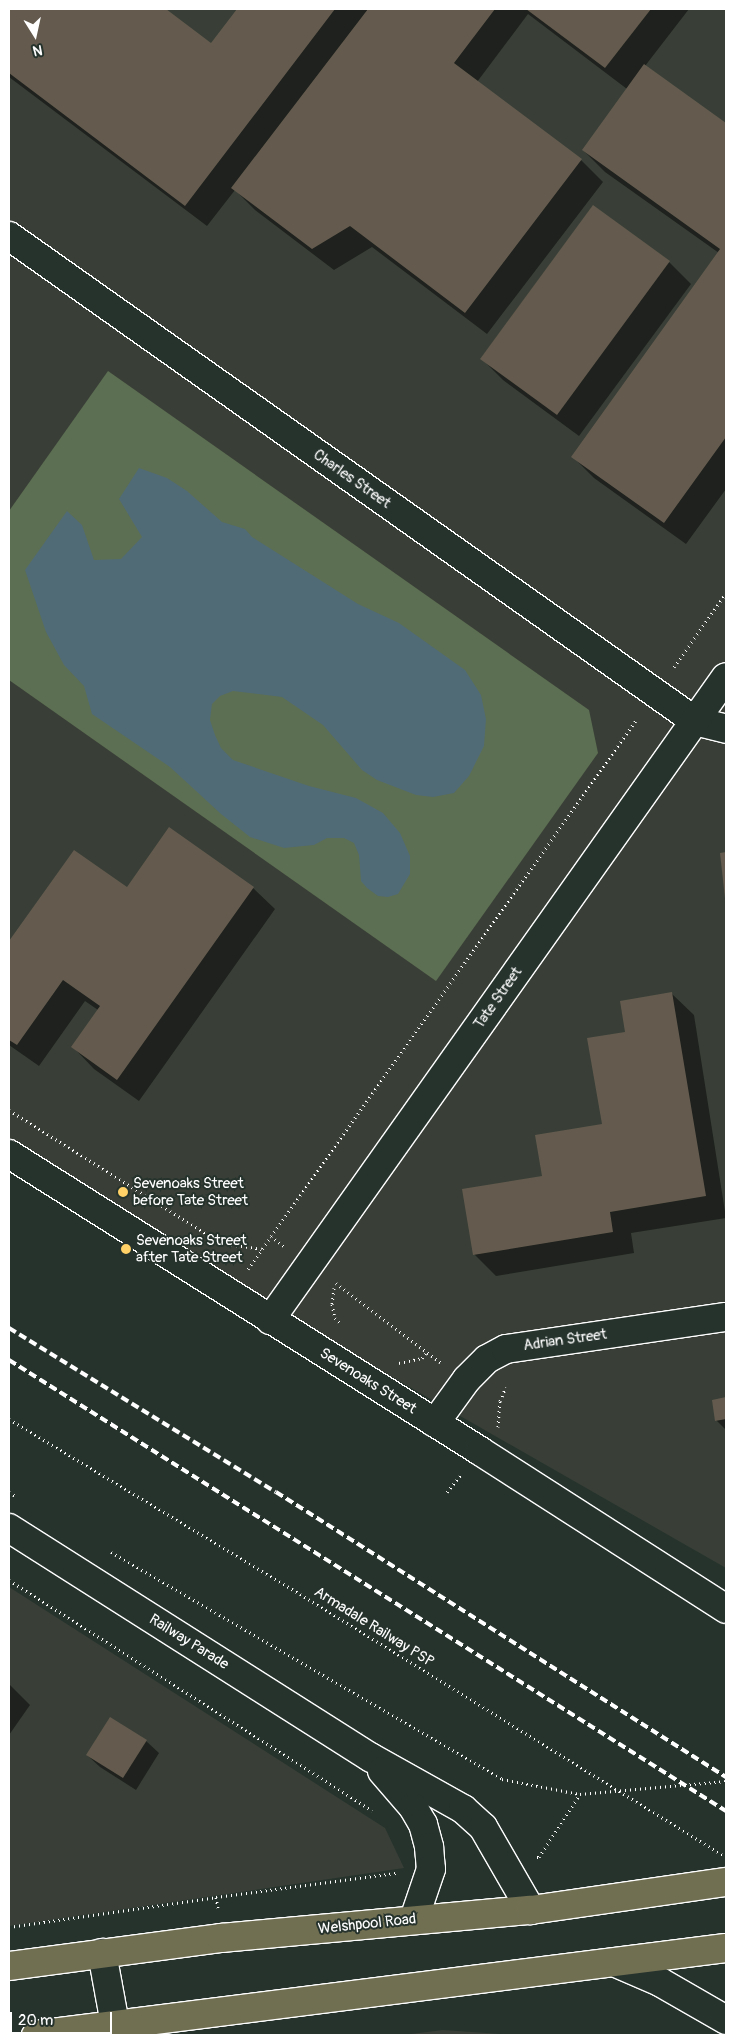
<!DOCTYPE html>
<style>
body{margin:0}
#map{position:relative;width:735px;height:2044px;overflow:hidden;background:#26332d;font-family:Pangolin,sans-serif}
div>[style]{position:absolute}
.built>*{inset:0;background:#393f37}
.green>*{inset:0;background:#5d6f52}
.water>*{inset:0;background:#506b76}
.shadow>*{inset:0;background:#0007}
.building>*{inset:0;background:#645b4e}
.path>*{height:3px;margin-top:-1.5px;transform-origin:0;background:repeating-linear-gradient(90deg,#fff 0 1px,transparent 0 5px)}
.roads{filter:drop-shadow(1px 0 #fff) drop-shadow(-1px 0 #fff) drop-shadow(0 1px #fff) drop-shadow(0 -1px #fff)}
.minor>*{height:28px;margin:-14px;padding:0 14px;transform-origin:14px;border-radius:14px;background:#26332d}
.tertiary>*{height:28px;margin:-14px;padding:0 14px;transform-origin:14px;border-radius:14px;background:#26332d}
.secondary>*{height:28px;margin:-14px;padding:0 14px;transform-origin:14px;border-radius:14px;background:#26332d}
.primary>*{height:28px;margin:-14px;padding:0 14px;transform-origin:14px;border-radius:14px;background:#716f52}
.rail>*{height:4px;margin-top:-2px;transform-origin:0;background:repeating-linear-gradient(90deg,#fff 0 8px,transparent 0 12px)}
.path-bridge>*{height:3px;margin-top:-1.5px;transform-origin:0;background:repeating-linear-gradient(90deg,#fff 0 1px,transparent 0 5px)}
.dots>*{width:14px;height:14px;translate:-50% -50%;box-sizing:border-box;border:2px solid #26332d;border-radius:50%}
span{translate:-50% -50%;white-space:nowrap;text-align:center;line-height:1.15;-webkit-text-stroke:4px #26332d;paint-order:stroke}
.street-label{font-size:15px;color:#fff}
.poi-label{font-size:15px;color:#fff}
.left{translate:0 -50%;text-align:left}
.frame{position:absolute;inset:0;border:10px solid #fff;pointer-events:none}
.north{position:absolute;left:10px;top:10px;width:50px;height:50px;-webkit-text-stroke:4px #26332d;paint-order:stroke;rotate:170deg;font-size:14px;font-weight:700;line-height:20px;text-align:center;color:#fff}
.north::after{content:'';display:block;margin:auto;width:18px;height:22px;background:#fff;clip-path:polygon(50% 0,100% 100%,50% 72%,0 100%)}
.scale{position:absolute;left:10px;top:2012px;width:102px;height:22px;box-sizing:border-box;border:2px solid #fff;border-top:0;padding-left:6px;font-size:15px;line-height:18px;white-space:nowrap;color:#fff;-webkit-text-stroke:4px #26332d;paint-order:stroke}
</style>
<div id="map">
<div class="built">
<div style="clip-path:polygon(9px 9px,726px 9px,726px 1568px,9px 1158px)"></div>
<div style="clip-path:polygon(9px 1587px,385px 1828px,404px 1868px,9px 1926px)"></div>
<div style="clip-path:polygon(443px 2030px,515px 2035px,403px 2035px)"></div>
</div>
<div class="green">
<div style="clip-path:polygon(108px 371px,589px 710px,598px 753px,436px 981px,9px 680px,9px 511px)"></div>
</div>
<div class="water">
<div style="clip-path:polygon(139px 468px,167px 478px,187px 491px,222px 522px,245px 529px,252px 537px,358px 604px,399px 623px,465px 670px,481px 695px,486px 719px,484px 746px,469px 776px,454px 793px,433px 797px,416px 795px,377px 780px,362px 770px,323px 725px,282px 697px,233px 691px,220px 696px,212px 704px,210px 720px,215px 735px,221px 748px,233px 760px,309px 786px,356px 798px,383px 813px,400px 833px,410px 856px,410px 874px,398px 894px,388px 897px,378px 896px,367px 888px,361px 881px,359px 855px,354px 843px,344px 838px,327px 838px,314px 845px,284px 848px,250px 837px,221px 814px,170px 767px,92px 714px,84px 686px,64px 665px,46px 632px,25px 570px,67px 511px,82px 525px,94px 560px,121px 559px,142px 537px,119px 499px)"></div>
</div>
<div class="shadow">
<div style="clip-path:polygon(9px 9px,164px 9px,211px 44px,239px 9px,689px 9px,645px 66px,726px 124px,726px 489px,686px 544px,594px 478px,573px 457px,719px 253px,605px 172px,583px 150px,627px 89px,528px 14px,477px 82px,581px 160px,603px 182px,487px 334px,372px 247px,334px 270px,255px 210px,235px 190px,207px 226px,9px 77px)"></div>
<div style="clip-path:polygon(593px 206px,669px 262px,691px 284px,579px 436px,503px 380px,481px 358px)"></div>
<div style="clip-path:polygon(169px 829px,253px 888px,275px 909px,139px 1101px,94px 1069px,73px 1047px,98px 1010px,85px 1001px,39px 1066px,9px 1045px,9px 943px,74px 851px,127px 888px)"></div>
<div style="clip-path:polygon(672px 994px,694px 1015px,726px 1218px,631px 1233px,634px 1253px,496px 1276px,474px 1254px,543px 1177px,603px 1125px,626px 1033px)"></div>
<div style="clip-path:polygon(726px 1399px,726px 1430px,716px 1420px,714px 1401px)"></div>
<div style="clip-path:polygon(9px 1684px,30px 1705px,9px 1735px)"></div>
<div style="clip-path:polygon(146px 1741px,159px 1753px,136px 1790px,100px 1767px,87px 1755px)"></div>
</div>
<div class="building">
<div style="clip-path:polygon(9px 9px,166px 9px,211px 43px,237px 9px,335px 9px,185px 206px,9px 73px)"></div>
<div style="clip-path:polygon(368px 9px,495px 9px,454px 63px,582px 159px,465px 313px,350px 226px,312px 249px,231px 188px)"></div>
<div style="clip-path:polygon(526px 9px,651px 9px,605px 68px)"></div>
<div style="clip-path:polygon(644px 64px,726px 123px,726px 437px,664px 523px,571px 457px,720px 249px,582px 150px)"></div>
<div style="clip-path:polygon(593px 205px,670px 261px,557px 415px,480px 359px)"></div>
<div style="clip-path:polygon(169px 827px,254px 887px,117px 1080px,71px 1047px,100px 1006px,63px 980px,17px 1045px,9px 1040px,9px 941px,74px 850px,127px 887px)"></div>
<div style="clip-path:polygon(726px 852px,726px 898px,725px 898px,720px 853px)"></div>
<div style="clip-path:polygon(672px 992px,706px 1196px,610px 1212px,613px 1232px,473px 1255px,462px 1189px,542px 1176px,535px 1135px,602px 1124px,587px 1038px,625px 1032px,620px 1001px)"></div>
<div style="clip-path:polygon(726px 1397px,726px 1419px,715px 1421px,712px 1400px)"></div>
<div style="clip-path:polygon(110px 1717px,147px 1740px,123px 1778px,86px 1755px)"></div>
</div>
<div class="path">
<div style="left:674px;top:667px;width:90px;rotate:-54.9deg"></div>
<div style="left:9px;top:1110px;width:250px;rotate:32.1deg"></div>
<div style="left:221px;top:1243px;width:41px;rotate:8.3deg"></div>
<div style="left:271px;top:1236px;width:16px;rotate:38deg"></div>
<div style="left:248px;top:1269px;width:674px;rotate:-54.73deg"></div>
<div style="left:336px;top:1283px;width:131px;rotate:37.2deg"></div>
<div style="left:334px;top:1288px;width:16px;rotate:97deg"></div>
<div style="left:332px;top:1304px;width:14px;rotate:78deg"></div>
<div style="left:335px;top:1318px;width:6px;rotate:45deg"></div>
<div style="left:399px;top:1363px;width:24px;rotate:-12deg"></div>
<div style="left:422px;top:1358px;width:6px;rotate:-51deg"></div>
<div style="left:9px;top:1419px;width:340px;rotate:31deg"></div>
<div style="left:498px;top:1427px;width:26px;rotate:-86deg"></div>
<div style="left:500px;top:1401px;width:15px;rotate:-67deg"></div>
<div style="left:9px;top:1492px;width:9px;rotate:32deg"></div>
<div style="left:447px;top:1492px;width:22px;rotate:-51deg"></div>
<div style="left:111px;top:1552px;width:452px;rotate:30.1deg"></div>
<div style="left:502px;top:1779px;width:79px;rotate:10.9deg"></div>
<div style="left:580px;top:1794px;width:147px;rotate:-5.1deg"></div>
<div style="left:9px;top:1580px;width:430px;rotate:32.4deg"></div>
<div style="left:537px;top:1857px;width:2px"></div>
<div style="left:539px;top:1857px;width:75px;rotate:-56.9deg"></div>
<div style="left:216px;top:1897px;width:183px;rotate:-7.6deg"></div>
<div style="left:9px;top:1927px;width:209px;rotate:-8.2deg"></div>
<div style="left:216px;top:1897px;width:11px;rotate:80deg"></div>
</div>
<div class="roads">
<div class="minor">
<div style="left:9px;top:236px;width:840px;rotate:35.26deg"></div>
<div style="left:695px;top:721px;width:32px;rotate:14deg"></div>
<div style="left:435px;top:1423px;width:54px;rotate:-54deg"></div>
<div style="left:467px;top:1379px;width:28px;rotate:-45deg"></div>
<div style="left:487px;top:1359px;width:21px;rotate:-28deg"></div>
<div style="left:506px;top:1349px;width:222px;rotate:-8.3deg"></div>
<div style="left:102px;top:1953px;width:83px;rotate:79.6deg"></div>
</div>
<div class="tertiary">
<div style="left:270px;top:1320px;width:788px;rotate:-54.66deg"></div>
<div style="left:9px;top:1528px;width:428px;rotate:32.4deg"></div>
<div style="left:370px;top:1757px;width:107px;rotate:29.2deg"></div>
<div style="left:463px;top:1809px;width:27px;rotate:42deg"></div>
<div style="left:483px;top:1827px;width:96px;rotate:60deg"></div>
<div style="left:382px;top:1771px;width:48px;rotate:49.3deg"></div>
<div style="left:413px;top:1807px;width:20px;rotate:60deg"></div>
<div style="left:423px;top:1824px;width:24px;rotate:75deg"></div>
<div style="left:429px;top:1847px;width:22px;rotate:85deg"></div>
<div style="left:431px;top:1869px;width:53px;rotate:108.8deg"></div>
<div style="left:618px;top:1964px;width:46px;rotate:23.2deg"></div>
<div style="left:660px;top:1982px;width:76px;rotate:29.9deg"></div>
</div>
<div class="secondary">
<div style="left:9px;top:1154px;width:557px;rotate:32.23deg"></div>
<div style="left:480px;top:1451px;width:292px;rotate:32.7deg"></div>
</div>
<div class="primary">
<div style="left:9px;top:1966px;width:214px;rotate:-7.5deg"></div>
<div style="left:221px;top:1938px;width:311px;rotate:-5.2deg"></div>
<div style="left:531px;top:1910px;width:197px;rotate:-8.2deg"></div>
<div style="left:36px;top:2035px;width:695px;rotate:-7.19deg"></div>
</div>
</div>
<div class="rail">
<div style="left:9px;top:1328px;width:313px;rotate:31.6deg"></div>
<div style="left:276px;top:1492px;width:533px;rotate:32.35deg"></div>
<div style="left:9px;top:1360px;width:847px;rotate:32.17deg"></div>
</div>
<div class="path-bridge">
<div style="left:300px;top:1594px;width:501px;rotate:31.69deg"></div>
</div>
<div class="dots">
<div style="left:123px;top:1192px;background:#ffd166"></div>
<div style="left:126px;top:1249px;background:#ffd166"></div>
</div>
<div class="street-label">
<span style="left:352px;top:479px;rotate:35deg">Charles Street</span>
<span style="left:498px;top:998px;rotate:-55deg">Tate Street</span>
<span style="left:565px;top:1340px;rotate:-8deg">Adrian Street</span>
<span style="left:368px;top:1381px;rotate:32deg">Sevenoaks Street</span>
<span style="left:374px;top:1627px;rotate:32deg">Armadale Railway PSP</span>
<span style="left:189px;top:1642px;rotate:32deg">Railway Parade</span>
<span style="left:367px;top:1924px;rotate:-6deg">Welshpool Road</span>
</div>
<div class="poi-label">
<span class="left" style="left:133px;top:1192px">Sevenoaks Street<br>before Tate Street</span>
<span class="left" style="left:136px;top:1249px">Sevenoaks Street<br>after Tate Street</span>
</div>
<div class="frame"></div>
<div class="north">N</div>
<div class="scale">20 m</div>
</div>
